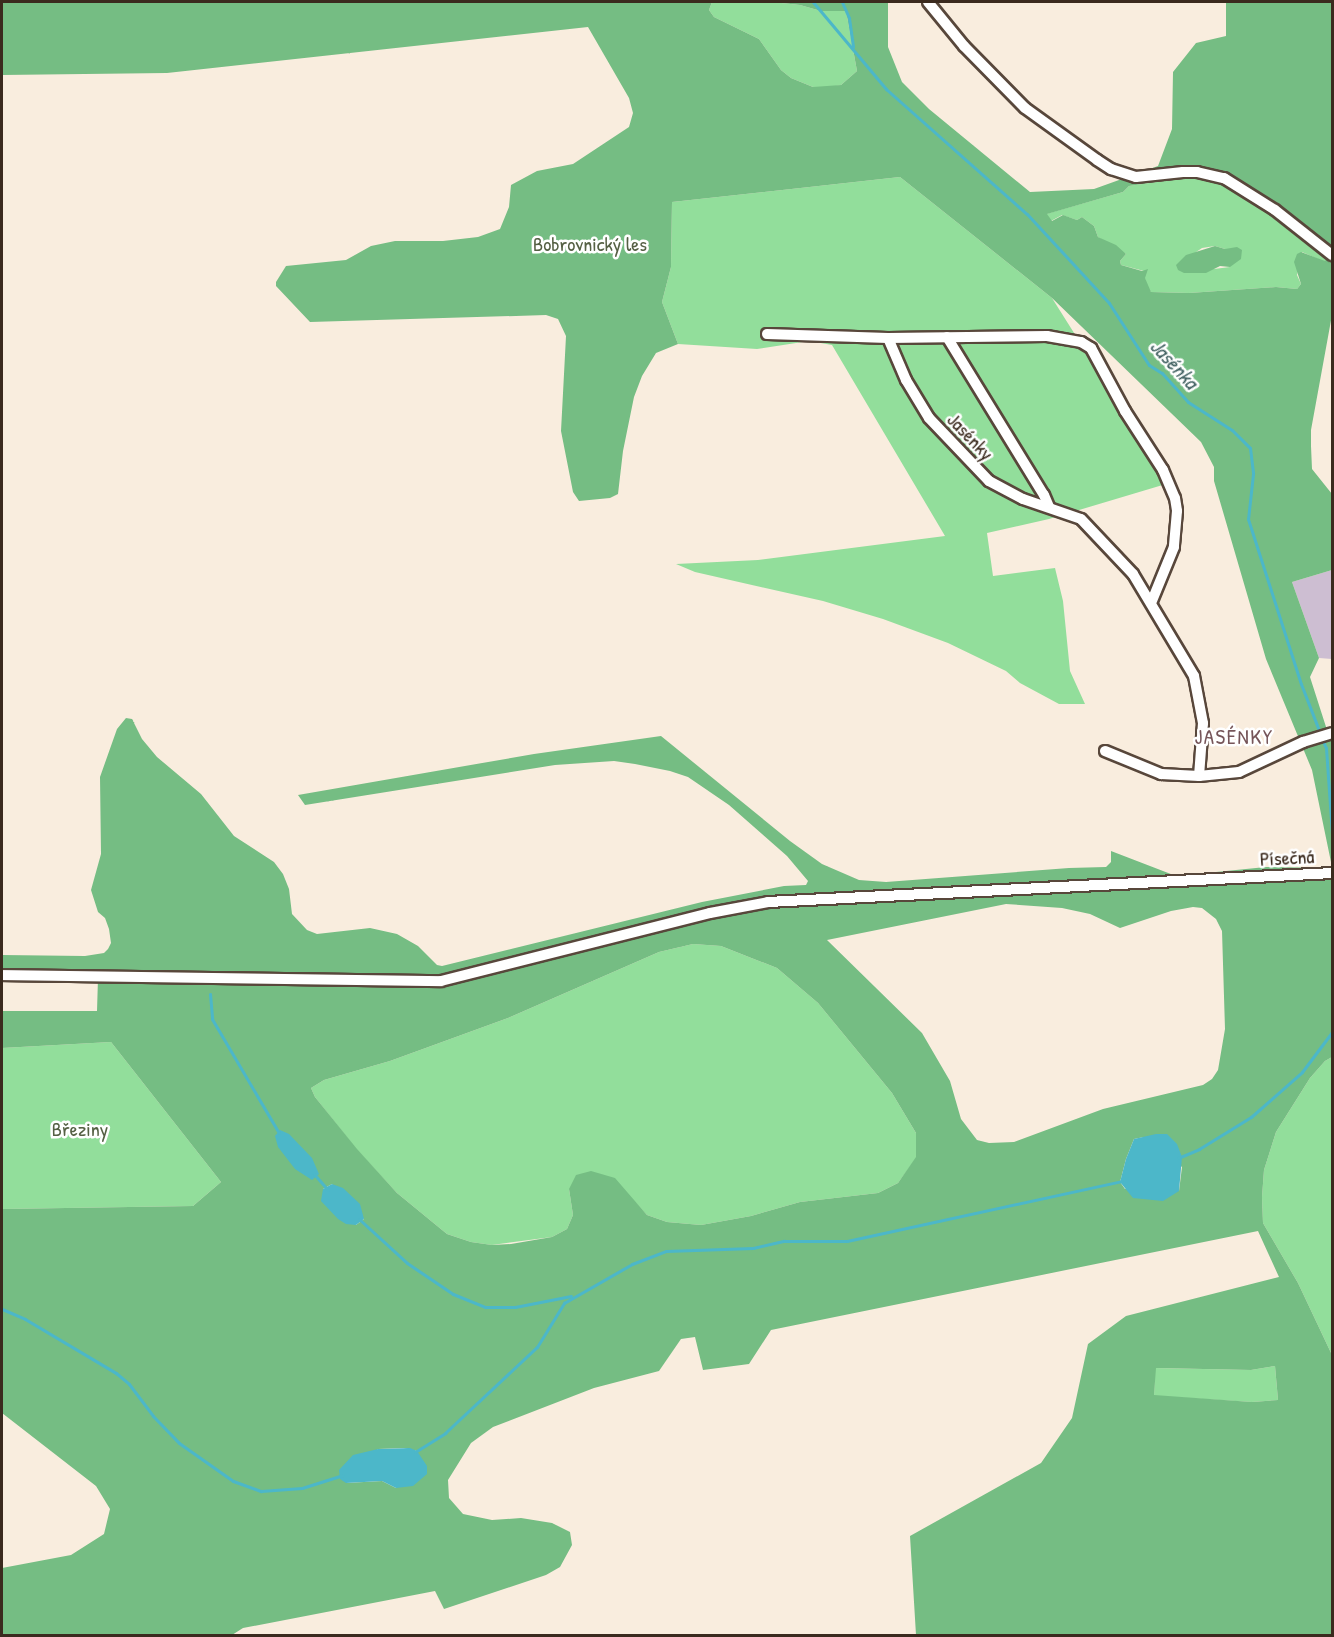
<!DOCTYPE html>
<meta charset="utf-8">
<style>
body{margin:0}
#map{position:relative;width:1334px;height:1637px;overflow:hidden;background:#f9edde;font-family:"Patrick Hand",sans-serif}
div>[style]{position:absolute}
.industrial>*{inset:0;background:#cdbed2}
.green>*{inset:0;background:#92de9b}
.forest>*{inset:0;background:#75bd83}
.water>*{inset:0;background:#4cb7c9}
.stream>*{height:3px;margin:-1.5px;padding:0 1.5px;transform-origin:1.5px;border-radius:1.5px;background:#4cb7c9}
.roads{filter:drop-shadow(2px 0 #58473b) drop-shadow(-2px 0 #58473b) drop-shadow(0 2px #58473b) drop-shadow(0 -2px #58473b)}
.minor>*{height:10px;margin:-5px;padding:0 5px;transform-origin:5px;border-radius:5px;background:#fff}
span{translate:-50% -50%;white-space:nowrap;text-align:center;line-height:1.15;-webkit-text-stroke:5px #fff;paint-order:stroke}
.park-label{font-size:20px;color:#556044}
.street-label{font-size:20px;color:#3b2a1e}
.water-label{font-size:21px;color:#426262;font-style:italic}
.neighbourhood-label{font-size:21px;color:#765559;letter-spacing:1.5px}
.frame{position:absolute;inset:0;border:3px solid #3b2a1e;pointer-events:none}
</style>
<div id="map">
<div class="industrial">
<div style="clip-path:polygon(1332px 570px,1332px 659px,1319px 658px,1292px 582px)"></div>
</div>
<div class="green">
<div style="clip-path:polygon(712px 2px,772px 2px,800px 5px,821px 11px,846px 11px,857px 71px,841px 85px,831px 87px,813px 87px,791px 78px,781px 70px,759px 39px,714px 17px,709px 10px)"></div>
<div style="clip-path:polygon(900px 177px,1052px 298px,1161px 471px,1166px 484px,1049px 519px,987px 533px,993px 576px,1055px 568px,1063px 601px,1070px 671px,1085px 704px,1059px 704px,1020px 683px,1006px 671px,948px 643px,883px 619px,823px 601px,695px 572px,676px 564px,758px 560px,945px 536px,832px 345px,809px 341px,757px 349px,678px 344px,662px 302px,671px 267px,672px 202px)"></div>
<div style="clip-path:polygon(evenodd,1190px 177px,1222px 184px,1246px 197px,1327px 258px,1325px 262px,1302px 252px,1297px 275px,1301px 284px,1297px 289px,1276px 287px,1189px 293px,1151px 292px,1146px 286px,1144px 271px,1121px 265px,1120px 261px,1126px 254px,1098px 237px,1094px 226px,1082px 217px,1077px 220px,1062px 215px,1051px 221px,1046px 214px,1123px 192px,1129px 186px,1190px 177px,1215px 246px,1225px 249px,1230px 267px,1214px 269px,1177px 265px,1202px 248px,1215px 246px)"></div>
<div style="clip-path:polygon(693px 944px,721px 946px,777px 968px,818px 1003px,892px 1093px,916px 1133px,917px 1157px,898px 1183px,878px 1193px,800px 1202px,751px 1216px,701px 1225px,667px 1222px,647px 1215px,635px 1202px,569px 1189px,573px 1215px,567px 1229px,552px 1237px,492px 1245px,471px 1242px,447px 1234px,397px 1193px,357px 1150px,315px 1097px,311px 1088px,324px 1080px,390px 1061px,508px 1018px,659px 952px)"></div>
<div style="clip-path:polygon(111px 1042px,221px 1182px,193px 1206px,2px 1209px,2px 1048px)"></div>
<div style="clip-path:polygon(1332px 1057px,1332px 1355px,1298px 1283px,1263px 1223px,1262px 1197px,1264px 1170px,1276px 1132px,1310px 1078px,1325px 1061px)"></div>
<div style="clip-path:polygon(1275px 1366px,1278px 1400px,1252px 1402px,1154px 1396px,1155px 1368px,1251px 1370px)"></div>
</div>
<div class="forest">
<div style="clip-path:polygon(evenodd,2px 2px,712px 2px,709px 10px,714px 17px,759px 39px,781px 70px,791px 78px,813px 87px,841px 85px,857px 71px,846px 11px,821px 11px,800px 5px,772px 2px,888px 2px,888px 47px,902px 82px,929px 109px,1030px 192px,1094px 189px,1158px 166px,1172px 129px,1173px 72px,1196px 43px,1226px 36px,1226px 2px,1332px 2px,1332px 315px,1311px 430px,1311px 446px,1312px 469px,1332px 494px,1332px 570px,1292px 582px,1319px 658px,1310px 677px,1327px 730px,1332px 730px,1332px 867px,1312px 770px,1266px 659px,1214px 481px,1214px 467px,1201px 442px,1052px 298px,900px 177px,672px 202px,671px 267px,662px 302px,678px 344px,656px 353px,642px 376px,634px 397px,623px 451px,618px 494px,610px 498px,579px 501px,573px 492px,561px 431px,566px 336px,558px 319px,546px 315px,310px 322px,276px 286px,276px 282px,286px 266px,346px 260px,371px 246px,395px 241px,443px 241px,478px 237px,500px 229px,509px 207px,511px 185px,537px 171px,573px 164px,629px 127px,633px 113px,629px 98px,588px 27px,167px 73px,2px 75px,2px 2px,1190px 177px,1222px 184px,1246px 197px,1327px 258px,1325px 261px,1301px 252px,1297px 254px,1294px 262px,1301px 284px,1297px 289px,1276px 287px,1189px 293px,1151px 292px,1145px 278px,1148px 269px,1142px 271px,1121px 265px,1120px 261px,1126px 254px,1116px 245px,1098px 237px,1094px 226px,1082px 217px,1077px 220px,1063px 215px,1052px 221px,1047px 214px,1123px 192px,1129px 186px,1190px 177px)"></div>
<div style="clip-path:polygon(1215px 246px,1225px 249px,1237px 247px,1242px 250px,1241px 259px,1230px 267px,1220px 266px,1206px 273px,1184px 273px,1178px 270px,1176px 265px,1186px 255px)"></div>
<div style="clip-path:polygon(evenodd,126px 718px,132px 719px,142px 739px,157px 757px,201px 794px,234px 836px,274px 862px,283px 874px,289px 889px,292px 914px,307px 930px,317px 934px,370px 928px,397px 934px,418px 946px,437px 965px,442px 966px,702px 902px,784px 886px,806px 885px,808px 881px,787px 856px,729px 805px,688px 777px,670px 771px,635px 764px,614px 761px,555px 765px,305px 805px,298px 795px,534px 754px,661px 736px,790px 841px,822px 864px,859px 880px,886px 882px,1069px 868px,1106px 867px,1111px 862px,1111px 851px,1176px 876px,1266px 867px,1332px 868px,1332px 1057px,1325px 1061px,1310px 1078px,1276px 1132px,1264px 1170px,1262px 1197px,1263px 1223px,1298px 1283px,1332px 1355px,1332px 1635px,916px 1635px,910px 1536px,1041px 1463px,1072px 1418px,1088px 1344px,1126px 1316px,1279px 1277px,1258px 1231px,771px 1330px,749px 1364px,703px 1370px,695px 1337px,681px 1339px,659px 1371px,594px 1388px,493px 1427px,471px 1443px,448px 1480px,449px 1498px,463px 1514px,492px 1520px,521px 1518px,552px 1523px,570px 1532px,572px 1545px,560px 1567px,546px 1575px,444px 1609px,435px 1591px,243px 1628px,232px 1635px,2px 1635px,2px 1568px,71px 1555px,104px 1534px,110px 1509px,96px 1486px,2px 1413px,2px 1209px,193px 1206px,221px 1182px,111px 1042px,2px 1048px,2px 1011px,97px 1011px,98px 978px,2px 975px,2px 955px,85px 956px,104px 953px,108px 949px,111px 943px,109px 929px,105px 918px,98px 912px,91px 890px,101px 854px,100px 777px,117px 729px,126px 718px,1006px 904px,1062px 908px,1090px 914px,1120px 928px,1171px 911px,1193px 907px,1202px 908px,1216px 919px,1222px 931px,1225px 1029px,1218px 1070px,1212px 1079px,1203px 1085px,1103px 1109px,1014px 1142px,989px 1143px,977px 1140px,961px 1119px,950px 1081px,922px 1033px,827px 940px,1006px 904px,126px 718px,693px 944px,721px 946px,777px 968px,818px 1003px,892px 1093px,916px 1133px,916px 1157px,898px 1183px,878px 1193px,800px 1202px,751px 1216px,701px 1225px,667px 1222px,647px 1215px,615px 1178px,591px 1171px,576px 1175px,569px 1189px,573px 1215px,567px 1229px,552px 1237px,511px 1244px,492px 1245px,471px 1242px,447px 1234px,397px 1193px,357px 1149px,315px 1097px,311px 1088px,324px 1080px,390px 1061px,508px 1018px,659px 952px,693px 944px,126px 718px,1144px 1137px,1182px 1167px,1179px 1191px,1125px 1189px,1120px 1182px,1126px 1159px,1134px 1139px,1144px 1137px,126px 718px,332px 1184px,364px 1219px,356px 1225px,323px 1189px,332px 1184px,126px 718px,1275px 1366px,1278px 1400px,1252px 1402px,1154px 1395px,1156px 1368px,1251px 1370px,1275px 1366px,126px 718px,404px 1448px,417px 1451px,396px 1488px,382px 1481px,346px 1483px,378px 1449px,404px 1448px)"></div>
</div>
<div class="water">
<div style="clip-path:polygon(280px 1130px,289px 1134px,312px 1158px,319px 1174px,312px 1180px,295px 1169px,278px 1147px,275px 1136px)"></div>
<div style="clip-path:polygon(1156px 1134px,1167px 1134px,1177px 1144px,1182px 1157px,1179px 1191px,1163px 1201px,1133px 1198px,1120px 1182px,1126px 1159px,1134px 1139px)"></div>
<div style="clip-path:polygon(332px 1184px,343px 1188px,360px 1204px,364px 1219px,356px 1225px,346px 1224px,338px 1219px,321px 1201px,323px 1189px)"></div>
<div style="clip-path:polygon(410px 1448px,417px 1451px,427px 1466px,427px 1474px,413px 1486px,396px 1488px,382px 1481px,346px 1483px,340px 1479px,339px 1470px,353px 1455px,378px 1449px)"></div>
</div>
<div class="stream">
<div style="left:813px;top:2px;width:114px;rotate:50deg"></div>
<div style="left:886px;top:89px;width:188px;rotate:41.6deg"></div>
<div style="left:1027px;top:214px;width:121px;rotate:47.3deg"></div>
<div style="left:1109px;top:303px;width:74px;rotate:57.2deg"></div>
<div style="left:1149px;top:365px;width:15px;rotate:32deg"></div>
<div style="left:1162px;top:373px;width:39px;rotate:48deg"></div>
<div style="left:1188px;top:402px;width:52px;rotate:32.5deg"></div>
<div style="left:1232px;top:430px;width:25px;rotate:45deg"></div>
<div style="left:1250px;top:448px;width:26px;rotate:83deg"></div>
<div style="left:1253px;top:474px;width:45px;rotate:96.3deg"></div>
<div style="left:1248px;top:519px;width:173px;rotate:72.2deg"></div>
<div style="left:1301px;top:684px;width:53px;rotate:68.8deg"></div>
<div style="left:842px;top:2px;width:17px;rotate:66deg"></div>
<div style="left:849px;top:18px;width:29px;rotate:82deg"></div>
<div style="left:1322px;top:739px;width:10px;rotate:66deg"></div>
<div style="left:1326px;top:748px;width:85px;rotate:86deg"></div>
<div style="left:210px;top:994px;width:25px;rotate:85deg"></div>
<div style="left:212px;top:1019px;width:132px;rotate:59.6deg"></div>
<div style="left:1178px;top:1158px;width:23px;rotate:-23deg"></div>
<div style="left:1199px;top:1149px;width:61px;rotate:-31.6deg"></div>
<div style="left:1251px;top:1117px;width:68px;rotate:-41.4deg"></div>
<div style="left:1302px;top:1072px;width:50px;rotate:-53.1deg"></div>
<div style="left:314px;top:1174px;width:21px;rotate:49deg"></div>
<div style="left:359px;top:1219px;width:65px;rotate:42.5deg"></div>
<div style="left:407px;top:1263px;width:55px;rotate:34deg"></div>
<div style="left:453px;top:1294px;width:35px;rotate:22deg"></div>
<div style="left:485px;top:1307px;width:30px"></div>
<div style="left:515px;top:1307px;width:57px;rotate:-11.1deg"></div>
<div style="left:2px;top:1309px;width:25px;rotate:23deg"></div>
<div style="left:25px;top:1319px;width:106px;rotate:30.7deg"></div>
<div style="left:116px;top:1373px;width:17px;rotate:40deg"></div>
<div style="left:129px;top:1384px;width:40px;rotate:53deg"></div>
<div style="left:153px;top:1416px;width:37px;rotate:46deg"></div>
<div style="left:179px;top:1443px;width:66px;rotate:35.1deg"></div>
<div style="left:233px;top:1481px;width:30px;rotate:20deg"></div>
<div style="left:261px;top:1491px;width:41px;rotate:-4.2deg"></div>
<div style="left:302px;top:1488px;width:43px;rotate:-17.6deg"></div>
<div style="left:415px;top:1452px;width:36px;rotate:-32deg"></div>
<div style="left:445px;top:1433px;width:126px;rotate:-43.1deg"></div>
<div style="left:537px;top:1347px;width:52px;rotate:-58.5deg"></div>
<div style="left:564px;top:1303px;width:78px;rotate:-29.8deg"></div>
<div style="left:632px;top:1264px;width:36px;rotate:-21deg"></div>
<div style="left:666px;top:1251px;width:87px;rotate:-2deg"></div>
<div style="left:753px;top:1248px;width:32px;rotate:-13deg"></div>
<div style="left:784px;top:1241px;width:63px"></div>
<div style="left:847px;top:1241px;width:281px;rotate:-12.3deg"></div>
</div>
<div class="roads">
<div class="minor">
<div style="left:928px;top:2px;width:57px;rotate:50.7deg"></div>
<div style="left:964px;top:46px;width:87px;rotate:45.5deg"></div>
<div style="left:1025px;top:108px;width:89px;rotate:35.8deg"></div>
<div style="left:1097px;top:160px;width:17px;rotate:33deg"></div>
<div style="left:1111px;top:169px;width:26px;rotate:18deg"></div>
<div style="left:1136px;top:177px;width:47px;rotate:-6.1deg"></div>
<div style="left:1183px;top:172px;width:14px"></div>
<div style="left:1197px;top:172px;width:28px;rotate:13deg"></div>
<div style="left:1224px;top:178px;width:60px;rotate:32.1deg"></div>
<div style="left:1275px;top:210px;width:73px;rotate:38.3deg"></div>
<div style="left:767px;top:334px;width:121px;rotate:1.9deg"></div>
<div style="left:888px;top:338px;width:46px;rotate:66.8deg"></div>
<div style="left:906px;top:380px;width:44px;rotate:58.8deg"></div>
<div style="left:929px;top:418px;width:87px;rotate:46.4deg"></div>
<div style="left:989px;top:481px;width:38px;rotate:28deg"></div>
<div style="left:1023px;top:499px;width:61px;rotate:19deg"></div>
<div style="left:1081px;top:519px;width:76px;rotate:46.6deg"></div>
<div style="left:1133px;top:574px;width:119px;rotate:59.1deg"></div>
<div style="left:1194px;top:676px;width:48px;rotate:79.2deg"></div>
<div style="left:1203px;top:723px;width:53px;rotate:94.3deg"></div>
<div style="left:1199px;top:776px;width:40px;rotate:-5.7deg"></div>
<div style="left:1239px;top:772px;width:71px;rotate:-25.1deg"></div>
<div style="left:1303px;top:742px;width:30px;rotate:-17deg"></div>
<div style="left:947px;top:337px;width:185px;rotate:58.5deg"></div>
<div style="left:1044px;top:495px;width:13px;rotate:67deg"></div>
<div style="left:888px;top:338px;width:159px;rotate:-0.7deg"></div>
<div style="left:1047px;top:336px;width:35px;rotate:10deg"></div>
<div style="left:1081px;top:342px;width:12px;rotate:31deg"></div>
<div style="left:1091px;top:348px;width:72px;rotate:61.6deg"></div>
<div style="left:1125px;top:411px;width:70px;rotate:57.2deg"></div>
<div style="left:1163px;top:470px;width:30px;rotate:67deg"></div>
<div style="left:1175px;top:498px;width:13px;rotate:81deg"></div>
<div style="left:1177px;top:511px;width:36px;rotate:95deg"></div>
<div style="left:1174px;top:547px;width:58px;rotate:112.2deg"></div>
<div style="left:1105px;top:751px;width:61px;rotate:22.3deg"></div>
<div style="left:1161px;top:774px;width:38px;rotate:3deg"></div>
<div style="left:2px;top:975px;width:439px;rotate:0.8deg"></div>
<div style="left:441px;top:981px;width:277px;rotate:-14.2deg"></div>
<div style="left:710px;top:913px;width:59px;rotate:-10.7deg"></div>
<div style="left:768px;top:902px;width:565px;rotate:-2.94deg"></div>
</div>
</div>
<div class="park-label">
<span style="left:590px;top:243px">Bobrovnický les</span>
<span style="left:80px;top:1128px">Březiny</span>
</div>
<div class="street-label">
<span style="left:971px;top:436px;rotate:46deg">Jasénky</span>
<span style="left:1287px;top:857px;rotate:-3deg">Písečná</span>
</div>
<div class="water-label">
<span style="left:1174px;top:364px;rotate:47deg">Jasénka</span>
</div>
<div class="neighbourhood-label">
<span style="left:1234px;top:737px">JASÉNKY</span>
</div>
<div class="frame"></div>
</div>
